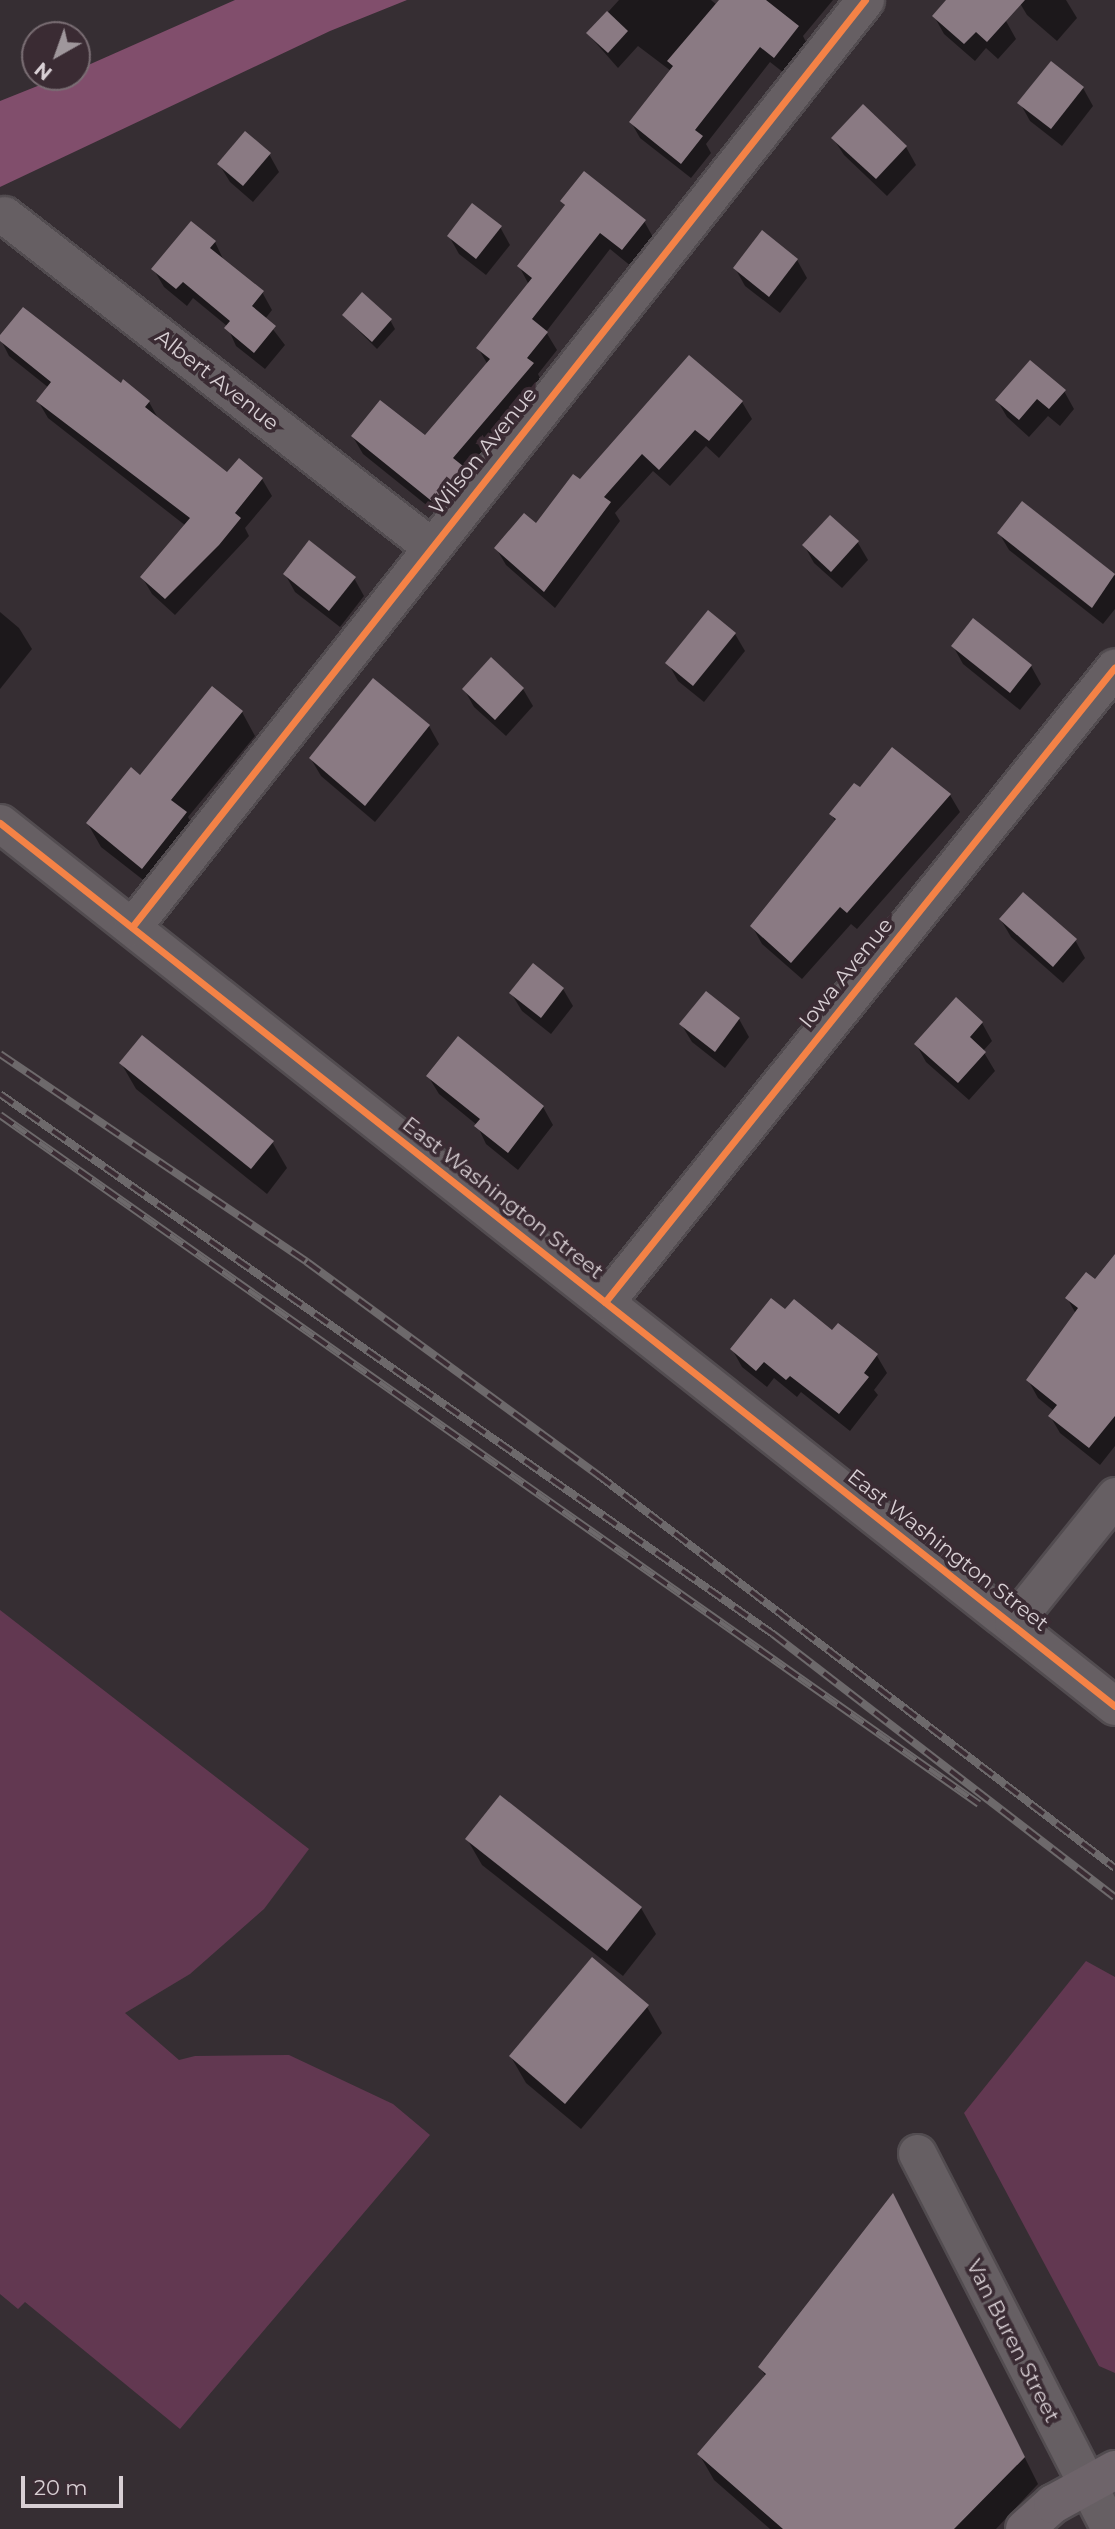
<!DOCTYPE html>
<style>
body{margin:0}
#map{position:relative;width:1115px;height:2529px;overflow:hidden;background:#362e33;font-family:Montserrat,sans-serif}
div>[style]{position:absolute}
.green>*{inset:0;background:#623851}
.water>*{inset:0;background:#814e6c}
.shadow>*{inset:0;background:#0007}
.building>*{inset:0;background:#8a7a83}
.roads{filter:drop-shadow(2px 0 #524c50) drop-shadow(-2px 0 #524c50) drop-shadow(0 2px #524c50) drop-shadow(0 -2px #524c50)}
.minor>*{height:37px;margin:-18.5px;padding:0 18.5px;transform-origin:18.5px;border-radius:18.5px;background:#665f63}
.major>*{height:38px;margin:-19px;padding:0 19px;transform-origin:19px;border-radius:19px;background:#6e646a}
.rail>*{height:8px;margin-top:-4px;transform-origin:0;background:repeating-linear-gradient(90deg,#3a2b33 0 16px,#6d696b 0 32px);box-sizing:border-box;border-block:2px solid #6d696b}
.cycleway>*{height:7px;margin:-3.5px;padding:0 3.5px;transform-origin:3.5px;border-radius:3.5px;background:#f48246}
span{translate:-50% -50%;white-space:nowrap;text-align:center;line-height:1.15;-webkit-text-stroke:7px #3a2b33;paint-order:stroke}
.street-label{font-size:21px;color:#d8cfd4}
.north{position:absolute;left:21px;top:21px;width:70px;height:70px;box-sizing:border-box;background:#3a2b33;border:2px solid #796d73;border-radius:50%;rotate:220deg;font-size:19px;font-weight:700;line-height:28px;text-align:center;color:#d8cfd4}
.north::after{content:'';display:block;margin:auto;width:24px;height:32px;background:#9f979c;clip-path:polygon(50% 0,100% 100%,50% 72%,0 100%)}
.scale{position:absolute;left:21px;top:2476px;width:102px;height:32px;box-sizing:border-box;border:4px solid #d8cfd4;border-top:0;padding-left:9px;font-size:21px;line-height:24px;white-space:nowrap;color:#d8cfd4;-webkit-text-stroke:5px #3a2b33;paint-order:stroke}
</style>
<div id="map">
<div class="green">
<div style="clip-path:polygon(0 1610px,309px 1849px,264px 1909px,190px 1974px,125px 2013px,179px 2060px,195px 2056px,289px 2055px,393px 2104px,430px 2135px,180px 2429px,25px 2302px,18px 2309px,0 2294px)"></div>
<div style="clip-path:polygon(1086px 1961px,1115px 1977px,1115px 2373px,1099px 2366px,964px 2113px)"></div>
</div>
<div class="water">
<div style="clip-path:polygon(235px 0,407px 0,330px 31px,0 187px,0 101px,60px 77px,77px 77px,77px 70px)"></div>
</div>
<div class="shadow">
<div style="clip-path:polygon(619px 0,711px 0,717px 5px,721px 0,833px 0,803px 36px,807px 44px,784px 73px,770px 62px,706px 144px,711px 153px,691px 178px,640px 138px,631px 122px,671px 71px,638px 46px,618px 68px,588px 34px)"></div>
<div style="clip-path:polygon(948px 0,981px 0,1006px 21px,1016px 39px,998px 59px,986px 48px,975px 61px,944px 34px,934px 16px)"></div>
<div style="clip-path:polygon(1018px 0,1066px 0,1077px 18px,1057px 41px,1027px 15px)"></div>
<div style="clip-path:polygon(1083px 88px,1093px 106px,1062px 146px,1030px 121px,1020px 103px)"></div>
<div style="clip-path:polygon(863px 107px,906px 147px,916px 165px,887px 196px,844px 155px,833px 138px)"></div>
<div style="clip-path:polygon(269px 154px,279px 172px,253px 202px,230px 182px,219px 164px)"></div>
<div style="clip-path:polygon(562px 201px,644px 221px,654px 239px,632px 267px,610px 249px,546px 332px,557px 350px,538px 374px,542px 382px,465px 473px,472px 485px,445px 520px,363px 454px,353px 437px,425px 438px,488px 365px,478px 348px,529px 285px,519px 266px,565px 206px)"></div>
<div style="clip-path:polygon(500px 227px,510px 245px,486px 275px,459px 254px,449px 236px)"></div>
<div style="clip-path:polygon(762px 233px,797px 260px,807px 278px,780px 313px,745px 286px,735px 268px)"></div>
<div style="clip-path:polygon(215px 242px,224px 261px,262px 292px,272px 310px,265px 319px,285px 345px,265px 369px,236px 346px,227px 326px,193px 298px,187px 306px,164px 287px,154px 270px)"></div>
<div style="clip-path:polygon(344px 316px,390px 320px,395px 329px,377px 349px)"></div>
<div style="clip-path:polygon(0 338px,121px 385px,149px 402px,159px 420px,227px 474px,262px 479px,272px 496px,245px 528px,249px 536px,175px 615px,152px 594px,142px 577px,186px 526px,48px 418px,38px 401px,49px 388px,9px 356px)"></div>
<div style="clip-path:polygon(1064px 391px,1074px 409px,1060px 426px,1048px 416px,1029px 437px,1007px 417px,997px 400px)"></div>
<div style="clip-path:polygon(742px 402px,752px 419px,719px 458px,706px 446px,670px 486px,653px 471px,615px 513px,620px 521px,555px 608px,506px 565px,496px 548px,536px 526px,581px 481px)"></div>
<div style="clip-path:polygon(1023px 503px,1115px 576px,1115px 609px,1103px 624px,1009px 550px,999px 533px)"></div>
<div style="clip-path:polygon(858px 543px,868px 560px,842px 588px,814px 563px,804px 545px)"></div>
<div style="clip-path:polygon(285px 574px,354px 578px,364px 596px,340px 627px,295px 592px)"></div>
<div style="clip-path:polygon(0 612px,19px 628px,32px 649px,0 689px)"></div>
<div style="clip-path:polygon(735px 634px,745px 651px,704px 702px,678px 681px,668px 663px)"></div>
<div style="clip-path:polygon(953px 646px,1031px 666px,1041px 684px,1020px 710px,963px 664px)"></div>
<div style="clip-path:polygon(464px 689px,523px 689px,533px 706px,506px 736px,474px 707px)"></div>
<div style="clip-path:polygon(242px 712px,255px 736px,188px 817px,199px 837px,156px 890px,101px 847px,88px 824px,140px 777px)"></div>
<div style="clip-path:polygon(429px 726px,439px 744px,375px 822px,321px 776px,311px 759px)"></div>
<div style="clip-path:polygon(860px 790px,950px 795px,960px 812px,857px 929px,851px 924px,802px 979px,762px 944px,752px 926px,836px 822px,831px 814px)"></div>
<div style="clip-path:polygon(1001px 920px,1075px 940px,1085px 958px,1063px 983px,1011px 937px)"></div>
<div style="clip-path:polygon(563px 989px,573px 1006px,551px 1034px,522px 1011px,511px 993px)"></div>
<div style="clip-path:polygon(706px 993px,739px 1019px,749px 1037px,725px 1068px,692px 1042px,681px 1024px)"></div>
<div style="clip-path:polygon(982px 1023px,992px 1041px,983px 1051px,995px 1071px,969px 1100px,926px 1062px,916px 1044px)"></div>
<div style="clip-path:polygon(121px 1063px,272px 1142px,287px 1168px,267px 1194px,136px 1089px)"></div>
<div style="clip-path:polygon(428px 1076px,543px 1107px,553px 1125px,518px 1170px,486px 1144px,477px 1125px,439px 1094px)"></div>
<div style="clip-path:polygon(1115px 1257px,1115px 1446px,1100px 1465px,1060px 1433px,1050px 1416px,1054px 1411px,1038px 1398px,1028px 1380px,1076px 1314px,1067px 1298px,1095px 1281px)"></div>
<div style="clip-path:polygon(839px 1325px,877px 1356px,887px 1373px,874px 1390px,878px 1395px,850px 1431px,801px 1392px,797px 1397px,774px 1378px,767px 1387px,742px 1367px,732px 1349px,833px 1333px)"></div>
<div style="clip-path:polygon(467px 1839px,641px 1908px,656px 1934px,623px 1976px,482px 1865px)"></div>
<div style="clip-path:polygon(647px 2007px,662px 2033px,581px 2129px,526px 2083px,511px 2057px)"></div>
<div style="clip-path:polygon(907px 2222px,1038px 2484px,996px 2529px,770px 2529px,714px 2480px,699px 2454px,766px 2377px,760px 2367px)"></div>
</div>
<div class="building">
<div style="clip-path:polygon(719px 0,766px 0,799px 26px,774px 58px,760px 47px,695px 130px,703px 136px,681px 164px,629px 122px,673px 66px,667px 61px)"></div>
<div style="clip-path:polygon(946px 0,1025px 0,987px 42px,976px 32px,964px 44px,932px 16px)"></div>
<div style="clip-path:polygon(607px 11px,628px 31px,608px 53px,586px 33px)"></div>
<div style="clip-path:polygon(1051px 61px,1084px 87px,1051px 129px,1017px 103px)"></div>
<div style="clip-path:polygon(863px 104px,907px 146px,876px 179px,831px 138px)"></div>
<div style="clip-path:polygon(245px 131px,271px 153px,243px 186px,217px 164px)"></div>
<div style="clip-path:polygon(584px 171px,646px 220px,622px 250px,600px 233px,532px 319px,548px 332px,527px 358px,534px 363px,453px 458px,463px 466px,434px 503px,351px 436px,380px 400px,425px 435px,490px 359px,476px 348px,532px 278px,517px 266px,565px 205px,560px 201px)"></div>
<div style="clip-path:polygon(472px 203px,502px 226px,476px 259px,447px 236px)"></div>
<div style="clip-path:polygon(191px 221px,216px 241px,210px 248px,264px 291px,252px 306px,276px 326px,254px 353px,224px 328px,230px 321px,183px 282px,176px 289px,151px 269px)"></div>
<div style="clip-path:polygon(762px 230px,798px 259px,769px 297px,733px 268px)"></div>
<div style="clip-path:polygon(362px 292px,392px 319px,372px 342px,342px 315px)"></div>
<div style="clip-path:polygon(23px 307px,121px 383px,123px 379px,150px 401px,145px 407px,227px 472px,239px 458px,263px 478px,235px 513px,241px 518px,219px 545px,165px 599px,140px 577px,190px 518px,36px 401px,51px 382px,0 341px,0 335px)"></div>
<div style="clip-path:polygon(689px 355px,743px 401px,709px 441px,695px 430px,659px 470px,642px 454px,604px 497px,611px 502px,544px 592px,494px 548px,524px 513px,536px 523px,573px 474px,580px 479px)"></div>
<div style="clip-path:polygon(1030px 360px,1066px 390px,1049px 409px,1037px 399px,1019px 420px,995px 400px)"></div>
<div style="clip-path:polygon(1022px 501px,1115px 574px,1092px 608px,997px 533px)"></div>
<div style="clip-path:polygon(830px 515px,859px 541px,831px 572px,802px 545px)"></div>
<div style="clip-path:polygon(309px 540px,356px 577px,329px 611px,283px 574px)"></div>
<div style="clip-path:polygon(708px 610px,736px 633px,693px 686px,665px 663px)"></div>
<div style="clip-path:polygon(973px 618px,1032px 665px,1010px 693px,951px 646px)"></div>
<div style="clip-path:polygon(491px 657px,524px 688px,495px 720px,462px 689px)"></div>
<div style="clip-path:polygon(373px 678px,430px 725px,365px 806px,309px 758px)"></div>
<div style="clip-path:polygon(212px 686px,243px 711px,171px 800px,187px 812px,142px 869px,86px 823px,131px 767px,140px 775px)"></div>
<div style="clip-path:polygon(892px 747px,951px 794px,847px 913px,840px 907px,791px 963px,750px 926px,836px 819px,829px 814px,854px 783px,860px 787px)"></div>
<div style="clip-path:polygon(1023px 892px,1077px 939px,1053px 967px,999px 919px)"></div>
<div style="clip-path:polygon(533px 963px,564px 988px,541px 1018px,509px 993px)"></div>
<div style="clip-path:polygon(706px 991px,740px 1018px,715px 1052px,679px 1024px)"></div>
<div style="clip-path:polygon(956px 997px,983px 1022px,970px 1037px,986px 1052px,958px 1083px,914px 1044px)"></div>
<div style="clip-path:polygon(142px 1035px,274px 1141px,251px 1169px,119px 1063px)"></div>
<div style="clip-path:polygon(458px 1036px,544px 1106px,508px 1153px,474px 1126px,480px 1119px,426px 1076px)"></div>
<div style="clip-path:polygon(1115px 1254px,1115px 1416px,1089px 1448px,1048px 1416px,1057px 1405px,1026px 1380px,1078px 1308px,1065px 1298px,1086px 1272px,1095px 1279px)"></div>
<div style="clip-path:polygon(771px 1298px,785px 1309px,794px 1299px,832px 1330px,838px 1323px,878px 1354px,864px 1373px,869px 1377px,839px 1414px,790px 1376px,786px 1380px,764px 1362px,756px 1371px,730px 1349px)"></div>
<div style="clip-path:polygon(500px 1795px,642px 1907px,607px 1951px,465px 1839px)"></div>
<div style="clip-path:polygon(592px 1957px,649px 2005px,565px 2104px,509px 2056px)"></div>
<div style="clip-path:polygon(893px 2193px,1025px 2457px,954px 2529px,783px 2529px,697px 2454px,766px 2374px,758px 2367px)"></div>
</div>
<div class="roads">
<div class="minor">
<div style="left:4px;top:215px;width:538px;rotate:37.83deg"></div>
<div style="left:0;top:823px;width:1422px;rotate:38.38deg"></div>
<div style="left:132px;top:927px;width:1182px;rotate:-51.67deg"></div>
<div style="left:605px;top:1302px;width:814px;rotate:-51.23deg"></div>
<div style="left:1013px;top:1623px;width:163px;rotate:-51.2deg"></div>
<div style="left:917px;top:2153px;width:423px;rotate:62.8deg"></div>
</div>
<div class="major">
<div style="left:1025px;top:2529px;width:38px;rotate:-42deg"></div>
<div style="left:1053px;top:2504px;width:71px;rotate:-28.7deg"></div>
</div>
</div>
<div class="rail">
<div style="left:0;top:1054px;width:371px;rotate:34.1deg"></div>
<div style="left:307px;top:1262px;width:361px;rotate:36.2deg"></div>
<div style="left:598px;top:1475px;width:649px;rotate:37.24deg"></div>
<div style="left:0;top:1094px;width:943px;rotate:34.94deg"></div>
<div style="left:773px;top:1634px;width:431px;rotate:37.6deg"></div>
<div style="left:0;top:1115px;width:1197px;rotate:35.14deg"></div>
</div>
<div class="cycleway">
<div style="left:0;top:823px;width:1422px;rotate:38.38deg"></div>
<div style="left:132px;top:927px;width:1182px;rotate:-51.67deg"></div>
<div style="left:605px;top:1302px;width:814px;rotate:-51.23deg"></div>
</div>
<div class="street-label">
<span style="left:217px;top:380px;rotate:38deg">Albert Avenue</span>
<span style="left:483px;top:451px;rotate:-51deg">Wilson Avenue</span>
<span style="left:846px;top:973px;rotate:-51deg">Iowa Avenue</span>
<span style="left:503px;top:1198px;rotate:38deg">East Washington Street</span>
<span style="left:948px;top:1550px;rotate:38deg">East Washington Street</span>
<span style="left:1013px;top:2341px;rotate:63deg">Van Buren Street</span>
</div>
<div class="north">N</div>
<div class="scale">20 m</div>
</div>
